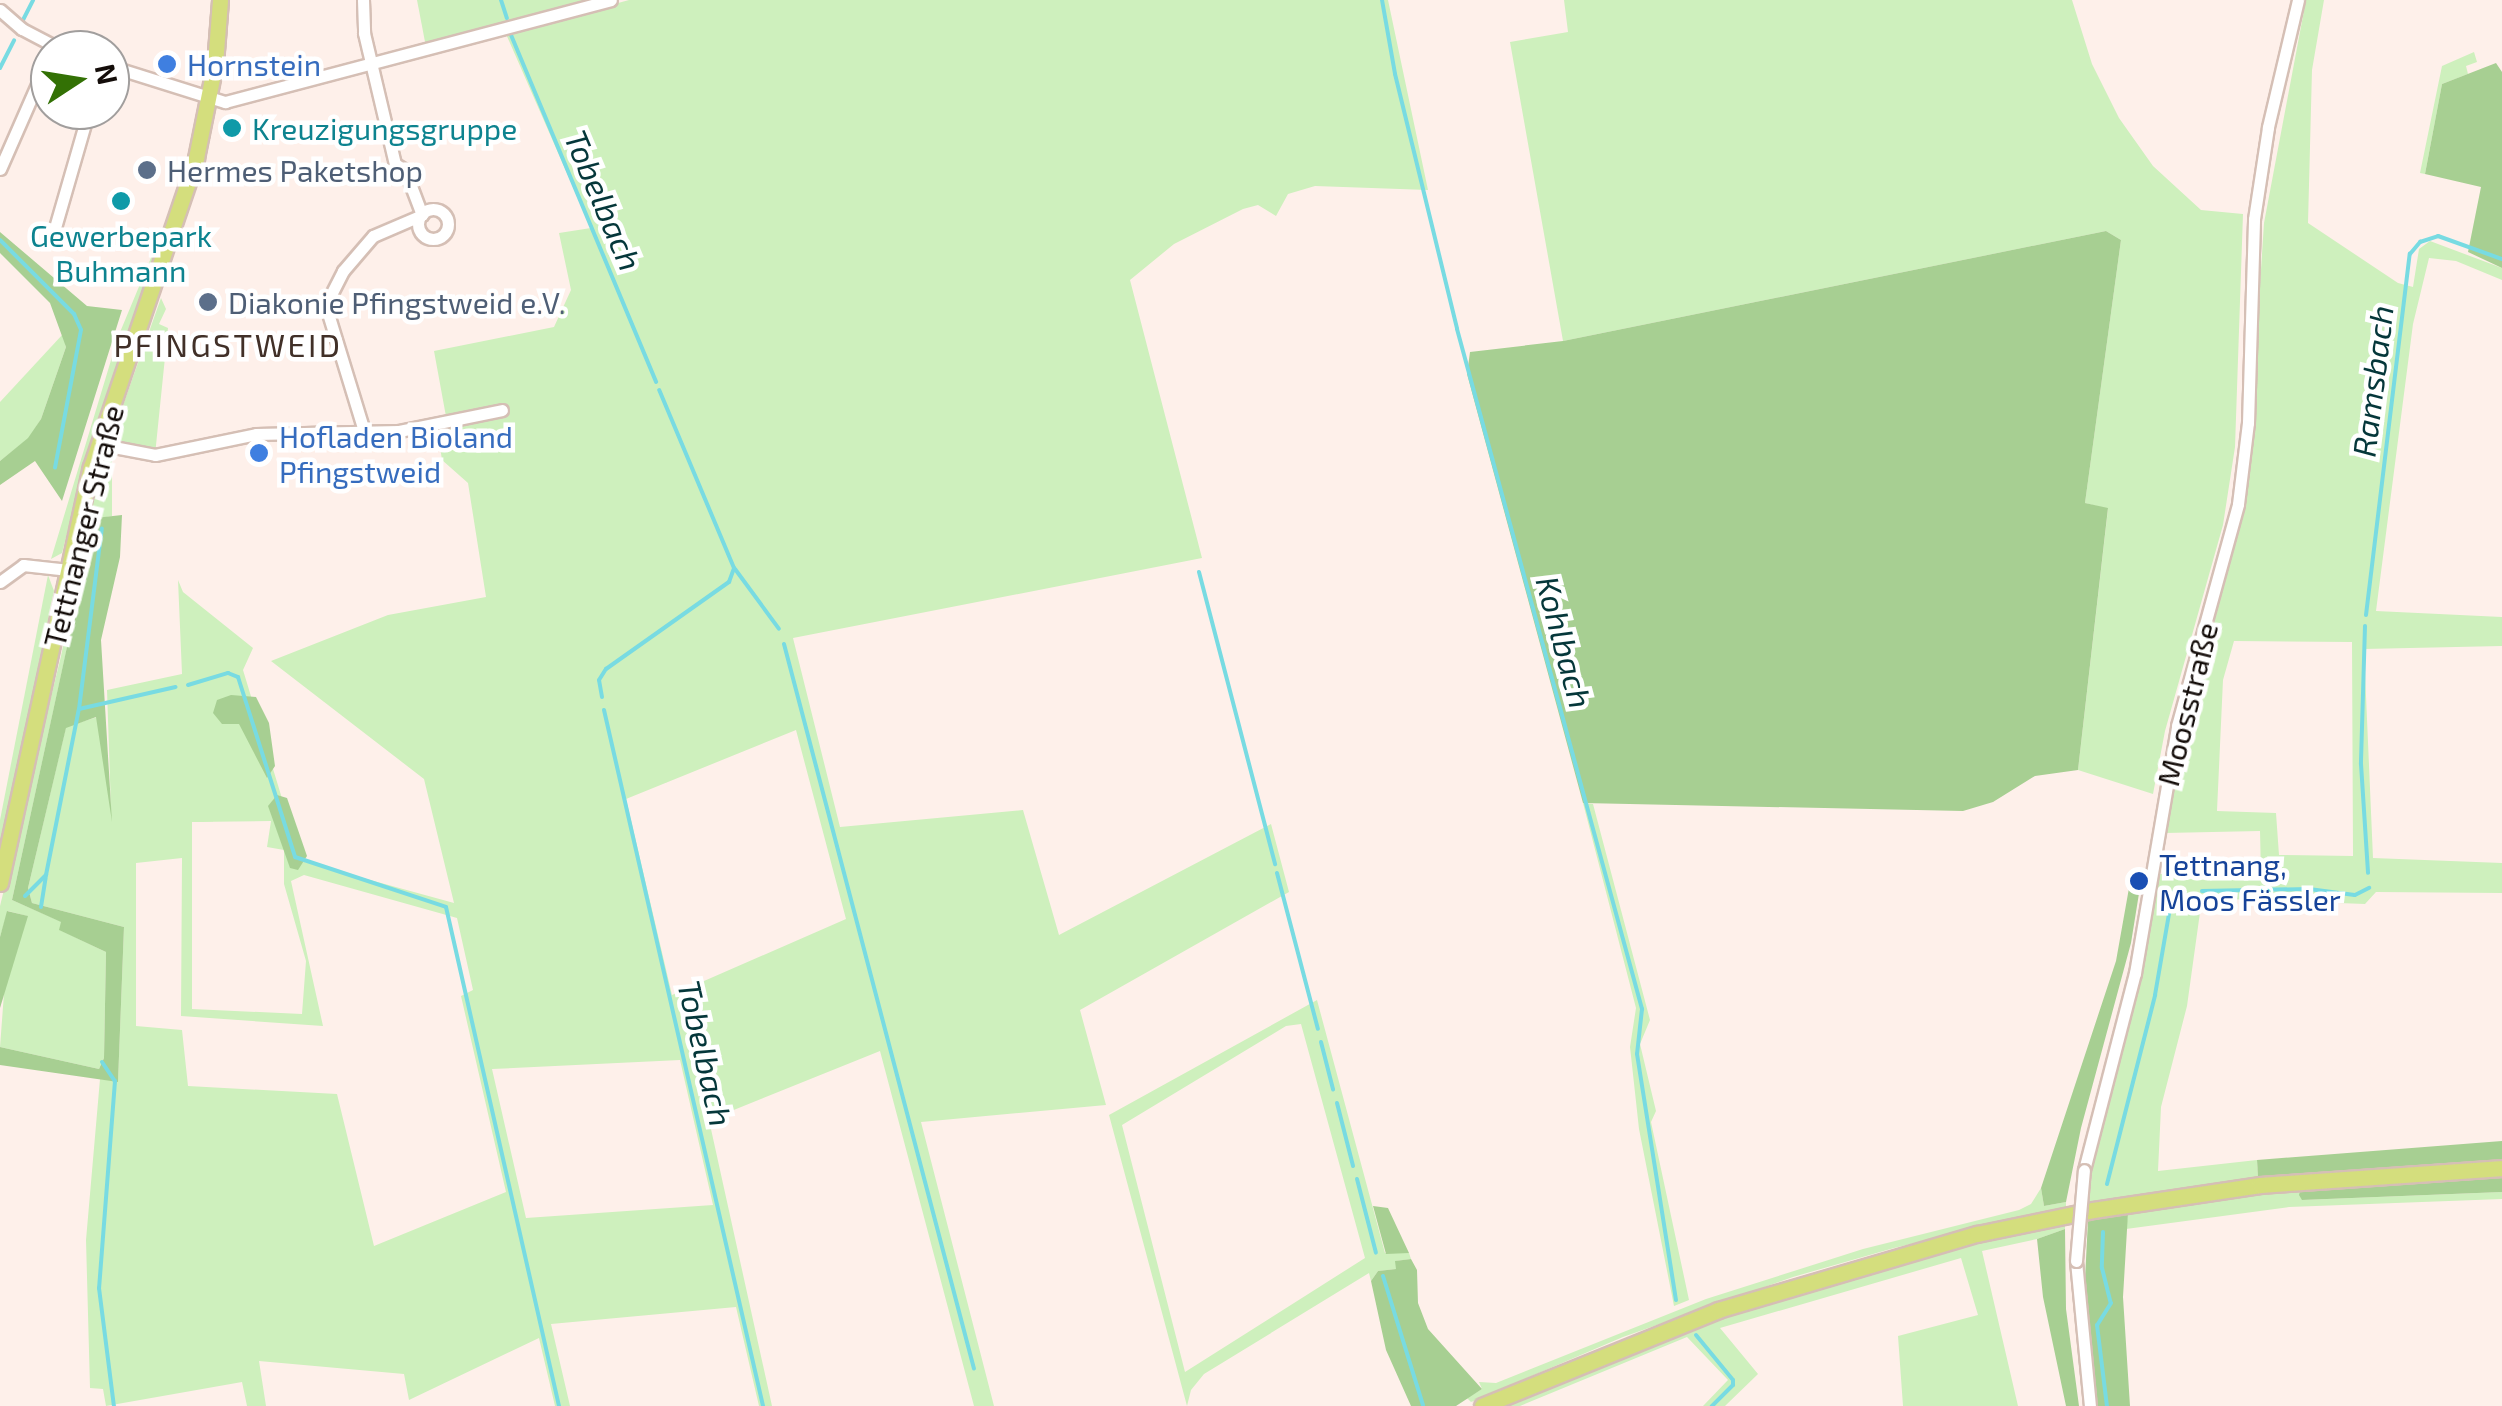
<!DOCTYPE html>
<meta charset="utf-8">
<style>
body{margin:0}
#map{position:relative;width:2502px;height:1406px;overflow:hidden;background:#fef0ea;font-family:"Exo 2",sans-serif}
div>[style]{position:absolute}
.green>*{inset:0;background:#cef0bd}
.forest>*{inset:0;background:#a7cf92}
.stream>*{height:4px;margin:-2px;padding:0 2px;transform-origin:2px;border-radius:2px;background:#78dbe2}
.roads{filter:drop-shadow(2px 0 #d5bfb5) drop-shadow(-2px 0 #d5bfb5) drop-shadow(0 2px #d5bfb5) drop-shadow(0 -2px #d5bfb5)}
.minor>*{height:11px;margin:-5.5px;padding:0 5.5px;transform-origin:5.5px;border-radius:5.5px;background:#fff}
.minor>.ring{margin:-5.5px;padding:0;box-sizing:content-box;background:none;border:11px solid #fff;border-radius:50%}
.major>*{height:15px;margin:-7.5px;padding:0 7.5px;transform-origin:7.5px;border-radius:7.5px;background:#d4de7d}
.bridges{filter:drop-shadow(2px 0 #d5bfb5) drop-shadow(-2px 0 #d5bfb5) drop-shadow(0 2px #d5bfb5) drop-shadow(0 -2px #d5bfb5)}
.minor-bridge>*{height:11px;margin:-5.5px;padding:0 5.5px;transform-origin:5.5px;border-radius:5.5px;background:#fff}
.dots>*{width:28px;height:28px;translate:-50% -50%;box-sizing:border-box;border:5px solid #fff;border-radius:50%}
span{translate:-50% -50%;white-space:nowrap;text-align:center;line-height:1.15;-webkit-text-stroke:9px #fff;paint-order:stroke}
.shop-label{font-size:30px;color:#366cbe}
.left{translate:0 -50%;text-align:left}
.culture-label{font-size:30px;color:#0d838f}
.service-label{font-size:30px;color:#4e5e75}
.street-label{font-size:30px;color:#140d0a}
.transit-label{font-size:30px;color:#164399}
.water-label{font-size:32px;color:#05373a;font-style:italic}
.neighbourhood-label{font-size:32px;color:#413028;letter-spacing:2.5px}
.north{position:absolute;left:30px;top:30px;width:100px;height:100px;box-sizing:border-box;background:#fff;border:2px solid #a19e9d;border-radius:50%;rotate:78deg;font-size:28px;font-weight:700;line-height:40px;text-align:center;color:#140d0a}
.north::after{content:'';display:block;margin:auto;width:35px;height:45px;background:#337105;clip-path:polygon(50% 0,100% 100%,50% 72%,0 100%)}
</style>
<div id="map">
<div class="green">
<div style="clip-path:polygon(417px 0,593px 0,426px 47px)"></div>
<div style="clip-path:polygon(evenodd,629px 0,1388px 0,1428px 190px,1315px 186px,1288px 194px,1276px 216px,1258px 205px,1243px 209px,1174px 244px,1130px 280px,1202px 558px,793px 638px,840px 827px,1023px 810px,1059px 935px,1271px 824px,1289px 892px,1080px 1010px,1106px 1105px,921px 1122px,994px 1406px,974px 1406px,880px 1051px,709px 1120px,772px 1406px,759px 1406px,736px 1307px,551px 1324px,570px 1406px,555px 1406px,539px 1338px,409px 1400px,404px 1374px,259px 1361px,266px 1406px,247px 1406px,242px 1382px,106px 1406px,103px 1389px,90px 1388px,86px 1240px,100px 1079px,118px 1081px,124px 927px,32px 903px,28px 888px,66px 727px,97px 717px,111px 809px,107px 690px,182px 674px,178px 580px,183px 592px,253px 648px,243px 670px,301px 861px,454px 903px,424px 779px,271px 661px,388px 615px,486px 597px,468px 483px,442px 460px,437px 426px,447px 422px,434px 351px,554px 327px,571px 290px,559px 233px,591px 228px,506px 34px,629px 0,796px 730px,846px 919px,672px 995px,626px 799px,796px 730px,629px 0,271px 821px,267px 847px,284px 850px,284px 884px,306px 961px,302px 1014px,192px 1009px,192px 822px,271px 821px,629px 0,182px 858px,181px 1016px,323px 1026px,291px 881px,304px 875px,457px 918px,473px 990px,461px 996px,506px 1192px,374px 1246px,337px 1094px,188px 1086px,182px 1030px,136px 1026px,136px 863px,182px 858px,629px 0,680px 1060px,713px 1205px,526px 1218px,492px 1069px,680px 1060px)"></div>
<div style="clip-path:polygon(1564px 0,2072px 0,2092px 64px,2119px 118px,2153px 166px,2201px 210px,2243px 214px,2235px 447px,2223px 525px,2165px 731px,2153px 794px,2078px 770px,2108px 509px,2085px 503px,2121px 240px,2106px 231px,1563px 341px,1510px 42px,1568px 32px)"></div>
<div style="clip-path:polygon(evenodd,2306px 0,2324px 0,2312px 70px,2308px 223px,2398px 283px,2413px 287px,2419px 249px,2430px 241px,2502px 268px,2502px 280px,2456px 261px,2429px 258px,2413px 324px,2376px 611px,2502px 617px,2502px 646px,2364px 649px,2373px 858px,2502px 863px,2502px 893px,2376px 892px,2365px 904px,2202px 898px,2187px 1006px,2161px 1107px,2158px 1171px,2257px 1160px,2258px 1177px,2089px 1203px,2093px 1162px,2138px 990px,2159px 874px,2261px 875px,2260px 831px,2165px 833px,2181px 732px,2226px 575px,2248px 471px,2264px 223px,2306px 0,2234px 641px,2352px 642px,2353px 856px,2279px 855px,2276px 813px,2217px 811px,2223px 680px,2234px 641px)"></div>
<div style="clip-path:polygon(2474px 52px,2477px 62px,2466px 66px,2468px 74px,2442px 84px,2425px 174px,2420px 173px,2442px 66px)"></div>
<div style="clip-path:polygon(168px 217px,84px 467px,62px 553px,51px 559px,118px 337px)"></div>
<div style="clip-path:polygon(161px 298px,166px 309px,159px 324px,168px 328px,155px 455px,113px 448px,111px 439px)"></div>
<div style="clip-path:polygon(63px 334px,66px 347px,41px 419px,29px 438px,0 461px,0 402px)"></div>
<div style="clip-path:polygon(112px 454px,112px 516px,95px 519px,12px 900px,62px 922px,60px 930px,106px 952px,104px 1058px,99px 1069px,0 1047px,5px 980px,27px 916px,8px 911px,0 937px,0 906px,61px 656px,102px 457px)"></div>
<div style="clip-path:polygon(48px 575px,54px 591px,0 853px,0 820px)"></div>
<div style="clip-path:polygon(1583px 803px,1593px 804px,1650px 1020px,1640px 1044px,1656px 1111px,1651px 1122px,1689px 1300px,1674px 1306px,1639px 1129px,1630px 1047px,1636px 1008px)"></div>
<div style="clip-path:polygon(evenodd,1317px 1000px,1385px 1253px,1409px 1253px,1411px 1259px,1396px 1261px,1396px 1269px,1378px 1271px,1371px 1281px,1369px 1273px,1204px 1374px,1191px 1390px,1187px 1406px,1109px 1115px,1317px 1000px,1301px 1024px,1365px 1258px,1185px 1372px,1122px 1125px,1286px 1026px,1301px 1024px)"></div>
<div style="clip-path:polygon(2041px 1188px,2044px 1206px,2066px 1202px,2066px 1207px,1894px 1248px,1793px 1277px,1623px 1337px,1471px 1402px,1467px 1398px,1482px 1389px,1479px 1382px,1496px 1383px,1706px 1299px,1863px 1249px,2019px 1210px,2031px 1204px)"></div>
<div style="clip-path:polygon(2301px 1188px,2303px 1200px,2502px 1192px,2502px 1199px,2289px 1207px,2126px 1229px,2128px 1213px)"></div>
<div style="clip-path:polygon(2065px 1223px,2065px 1229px,2037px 1239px,1982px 1251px,2018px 1406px,1903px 1406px,1898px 1336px,1978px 1315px,1961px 1258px,1720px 1328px,1758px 1374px,1725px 1406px,1703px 1406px,1728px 1380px,1687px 1337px,1520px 1406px,1505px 1406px,1580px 1372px,1788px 1295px,1929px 1254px)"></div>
</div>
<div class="forest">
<div style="clip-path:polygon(2496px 63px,2502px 72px,2502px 268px,2468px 252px,2481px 187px,2425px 174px,2442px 84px)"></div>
<div style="clip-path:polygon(2106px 231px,2121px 240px,2085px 503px,2108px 508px,2078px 770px,2035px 776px,1993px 802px,1963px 811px,1583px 803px,1467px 374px,1470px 352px,1563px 341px)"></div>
<div style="clip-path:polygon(0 232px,87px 306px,122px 310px,62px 501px,35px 461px,0 485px,0 461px,28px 438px,41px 419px,66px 347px,50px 303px,0 253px)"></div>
<div style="clip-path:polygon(122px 515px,120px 557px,101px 640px,112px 822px,96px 717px,66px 728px,28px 888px,32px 903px,124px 927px,118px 1082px,0 1065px,0 1047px,99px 1069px,104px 1058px,106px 952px,59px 930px,61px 922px,12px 900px,95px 518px)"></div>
<div style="clip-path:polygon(231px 695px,256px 697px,269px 723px,275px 766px,267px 778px,239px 724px,222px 724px,213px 713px,217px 700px)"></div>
<div style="clip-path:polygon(277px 795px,287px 798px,307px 856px,298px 870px,290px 868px,268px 806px)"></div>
<div style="clip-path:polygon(2137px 879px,2141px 881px,2131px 943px,2081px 1128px,2066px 1202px,2044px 1206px,2041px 1188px,2116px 961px,2129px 888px)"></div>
<div style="clip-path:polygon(7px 911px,28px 916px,0 1008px,0 937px)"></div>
<div style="clip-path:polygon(2502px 1141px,2502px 1162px,2258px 1177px,2257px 1160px)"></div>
<div style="clip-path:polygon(2502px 1176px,2502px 1192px,2302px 1200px,2299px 1195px,2301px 1188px)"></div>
<div style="clip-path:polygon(1373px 1206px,1388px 1208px,1409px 1253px,1386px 1254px)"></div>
<div style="clip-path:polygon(2128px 1213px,2123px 1297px,2130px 1406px,2097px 1406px,2084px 1299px,2088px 1220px)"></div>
<div style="clip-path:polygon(2065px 1229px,2066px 1309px,2079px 1406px,2066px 1406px,2043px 1297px,2037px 1239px)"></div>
<div style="clip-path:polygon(1411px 1259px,1417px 1270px,1418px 1303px,1428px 1329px,1482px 1389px,1456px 1406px,1411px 1406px,1386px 1350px,1371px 1281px,1378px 1271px,1396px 1269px,1395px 1261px)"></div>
</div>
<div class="stream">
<div style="left:501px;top:0;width:19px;rotate:72deg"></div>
<div style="left:1382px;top:0;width:75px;rotate:80deg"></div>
<div style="left:1395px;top:74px;width:262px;rotate:76.3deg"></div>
<div style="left:1457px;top:329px;width:705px;rotate:74.78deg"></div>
<div style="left:1642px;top:1009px;width:45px;rotate:96.3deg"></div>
<div style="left:1637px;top:1054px;width:249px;rotate:81deg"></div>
<div style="left:23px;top:20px;width:22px;rotate:-63deg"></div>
<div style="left:511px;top:35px;width:376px;rotate:67.3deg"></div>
<div style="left:0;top:68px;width:31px;rotate:-63deg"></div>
<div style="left:0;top:240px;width:105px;rotate:45deg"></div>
<div style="left:74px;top:314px;width:17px;rotate:66deg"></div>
<div style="left:81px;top:330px;width:140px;rotate:100.7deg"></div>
<div style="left:735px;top:569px;width:74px;rotate:53.7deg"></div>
<div style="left:1199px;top:572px;width:302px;rotate:75.4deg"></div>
<div style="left:2366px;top:615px;width:364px;rotate:-83.1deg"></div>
<div style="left:2410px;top:254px;width:16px;rotate:-50deg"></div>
<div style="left:2420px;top:242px;width:19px;rotate:-18deg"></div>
<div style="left:2438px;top:236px;width:68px;rotate:19.8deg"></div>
<div style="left:2365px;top:626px;width:138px;rotate:91.7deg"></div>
<div style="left:2361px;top:764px;width:109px;rotate:86.3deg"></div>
<div style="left:784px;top:644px;width:749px;rotate:75.31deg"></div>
<div style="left:188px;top:685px;width:42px;rotate:-16.7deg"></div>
<div style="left:228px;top:673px;width:11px;rotate:22deg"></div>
<div style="left:238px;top:677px;width:189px;rotate:72.4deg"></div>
<div style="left:295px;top:857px;width:159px;rotate:18.3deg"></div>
<div style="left:446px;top:907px;width:512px;rotate:77.24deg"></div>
<div style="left:602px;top:697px;width:17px;rotate:-100deg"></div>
<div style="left:599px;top:680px;width:13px;rotate:-58deg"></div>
<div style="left:606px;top:669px;width:151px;rotate:-35.3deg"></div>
<div style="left:729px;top:582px;width:15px;rotate:-70deg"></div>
<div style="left:734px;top:568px;width:193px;rotate:-112.8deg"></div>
<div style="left:79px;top:709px;width:99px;rotate:-12.8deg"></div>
<div style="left:604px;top:710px;width:714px;rotate:77.13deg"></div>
<div style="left:1277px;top:873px;width:161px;rotate:75.3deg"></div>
<div style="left:2202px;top:891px;width:107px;rotate:-1.1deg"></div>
<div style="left:2309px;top:889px;width:46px;rotate:7.4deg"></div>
<div style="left:2355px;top:895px;width:16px;rotate:-27deg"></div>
<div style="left:25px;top:896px;width:30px;rotate:-45deg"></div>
<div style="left:46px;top:875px;width:169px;rotate:-78.8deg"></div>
<div style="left:79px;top:709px;width:182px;rotate:-82.8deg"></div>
<div style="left:41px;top:907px;width:30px;rotate:-81deg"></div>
<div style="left:1321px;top:1042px;width:49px;rotate:75.7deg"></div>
<div style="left:102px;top:1062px;width:23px;rotate:56deg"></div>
<div style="left:115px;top:1081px;width:208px;rotate:94.4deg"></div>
<div style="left:99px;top:1288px;width:119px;rotate:82.8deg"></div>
<div style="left:1337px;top:1103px;width:65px;rotate:75.7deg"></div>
<div style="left:1357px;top:1179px;width:76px;rotate:75.6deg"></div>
<div style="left:2107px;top:1184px;width:195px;rotate:-75.7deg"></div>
<div style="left:2155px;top:995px;width:88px;rotate:-80.2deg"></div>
<div style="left:2170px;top:908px;width:16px;rotate:-76deg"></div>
<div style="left:2174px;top:892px;width:8px;rotate:-14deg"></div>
<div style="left:2103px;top:1232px;width:36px;rotate:92deg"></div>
<div style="left:2102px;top:1268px;width:36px;rotate:76deg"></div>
<div style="left:2111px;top:1303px;width:26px;rotate:122deg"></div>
<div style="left:2097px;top:1325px;width:82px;rotate:83deg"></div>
<div style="left:1383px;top:1276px;width:135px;rotate:72.8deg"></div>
<div style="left:1696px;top:1335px;width:58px;rotate:50.6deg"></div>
<div style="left:1733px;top:1380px;width:5px;rotate:90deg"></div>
<div style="left:1733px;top:1385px;width:30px;rotate:135deg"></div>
</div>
<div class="roads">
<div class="minor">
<div style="left:363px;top:0;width:33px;rotate:88deg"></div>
<div style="left:364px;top:33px;width:135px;rotate:76.7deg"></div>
<div style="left:395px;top:164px;width:12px;rotate:31deg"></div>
<div style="left:405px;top:170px;width:48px;rotate:69.3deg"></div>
<div style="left:422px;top:215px;width:53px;rotate:156.8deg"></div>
<div style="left:373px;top:236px;width:46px;rotate:130.6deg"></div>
<div style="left:343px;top:271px;width:33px;rotate:117deg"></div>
<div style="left:328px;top:300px;width:10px;rotate:96deg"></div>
<div style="left:327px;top:310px;width:127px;rotate:73deg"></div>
<div style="left:0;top:10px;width:29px;rotate:41deg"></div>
<div style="left:22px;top:29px;width:45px;rotate:27.7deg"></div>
<div style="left:110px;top:66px;width:121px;rotate:17.4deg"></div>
<div style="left:225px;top:102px;width:399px;rotate:-14.8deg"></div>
<div style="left:0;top:169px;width:124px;rotate:-66.3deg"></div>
<div class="ring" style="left:418px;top:209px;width:19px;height:19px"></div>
<div style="left:52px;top:238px;width:126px;rotate:-73.9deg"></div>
<div style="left:87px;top:117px;width:8px;rotate:-113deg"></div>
<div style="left:98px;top:444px;width:58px;rotate:10.9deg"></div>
<div style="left:155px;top:455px;width:103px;rotate:-11.7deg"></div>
<div style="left:256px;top:434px;width:143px;rotate:-1.2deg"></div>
<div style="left:399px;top:431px;width:105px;rotate:-11.5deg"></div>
<div style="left:0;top:582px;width:29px;rotate:-36deg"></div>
<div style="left:23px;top:565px;width:46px;rotate:6.2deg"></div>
<div style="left:2084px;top:1170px;width:203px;rotate:-75.5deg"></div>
<div style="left:2135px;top:973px;width:251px;rotate:-80.3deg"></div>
<div style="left:2177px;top:726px;width:230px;rotate:-74.6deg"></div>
<div style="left:2238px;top:504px;width:82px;rotate:-83deg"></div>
<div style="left:2248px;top:423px;width:204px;rotate:-88.3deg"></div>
<div style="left:2254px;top:219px;width:93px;rotate:-81.3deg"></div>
<div style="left:2268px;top:127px;width:130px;rotate:-76.7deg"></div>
<div style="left:2076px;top:1261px;width:146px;rotate:84.5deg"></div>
</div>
<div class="major">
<div style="left:0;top:883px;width:426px;rotate:-77.7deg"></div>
<div style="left:91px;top:467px;width:326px;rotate:-71.2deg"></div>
<div style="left:196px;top:158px;width:96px;rotate:-78.6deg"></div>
<div style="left:215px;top:64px;width:64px;rotate:-85.5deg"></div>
<div style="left:1482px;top:1406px;width:255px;rotate:-22.1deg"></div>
<div style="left:1718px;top:1310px;width:270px;rotate:-16.4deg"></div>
<div style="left:1977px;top:1234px;width:118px;rotate:-11.7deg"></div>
<div style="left:2093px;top:1210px;width:169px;rotate:-8.5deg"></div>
<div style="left:2260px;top:1185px;width:243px;rotate:-4deg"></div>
</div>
</div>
<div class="bridges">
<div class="minor-bridge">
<div style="left:2076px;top:1261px;width:91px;rotate:-85deg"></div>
</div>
</div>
<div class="dots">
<div style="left:167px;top:64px;background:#3f7fe0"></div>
<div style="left:232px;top:128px;background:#0f9aa8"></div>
<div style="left:147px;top:170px;background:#5c6f8a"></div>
<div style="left:121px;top:201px;background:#0f9aa8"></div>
<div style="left:208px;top:302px;background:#5c6f8a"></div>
<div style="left:259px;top:453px;background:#3f7fe0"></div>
<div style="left:2139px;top:881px;background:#1a4fb4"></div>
</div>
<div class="shop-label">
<span class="left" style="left:187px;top:64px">Hornstein</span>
<span class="left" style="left:279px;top:453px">Hofladen Bioland<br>Pfingstweid</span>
</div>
<div class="culture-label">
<span class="left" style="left:252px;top:128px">Kreuzigungsgruppe</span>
<span style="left:121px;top:252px">Gewerbepark<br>Buhmann</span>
</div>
<div class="service-label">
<span class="left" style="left:167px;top:170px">Hermes Paketshop</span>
<span class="left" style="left:228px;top:302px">Diakonie Pfingstweid e.V.</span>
</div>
<div class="street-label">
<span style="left:83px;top:526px;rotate:-76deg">Tettnanger Straße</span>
<span style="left:2187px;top:704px;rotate:-76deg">Moosstraße</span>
</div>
<div class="transit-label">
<span class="left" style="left:2159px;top:881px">Tettnang,<br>Moos Fässler</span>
</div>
<div class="water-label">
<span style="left:604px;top:200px;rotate:67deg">Tobelbach</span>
<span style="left:2372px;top:381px;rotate:-83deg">Ramsbach</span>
<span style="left:1565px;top:642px;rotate:75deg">Kohlbach</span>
<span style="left:706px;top:1053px;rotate:77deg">Tobelbach</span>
</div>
<div class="neighbourhood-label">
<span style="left:228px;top:344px">PFINGSTWEID</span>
</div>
<div class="north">N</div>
</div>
